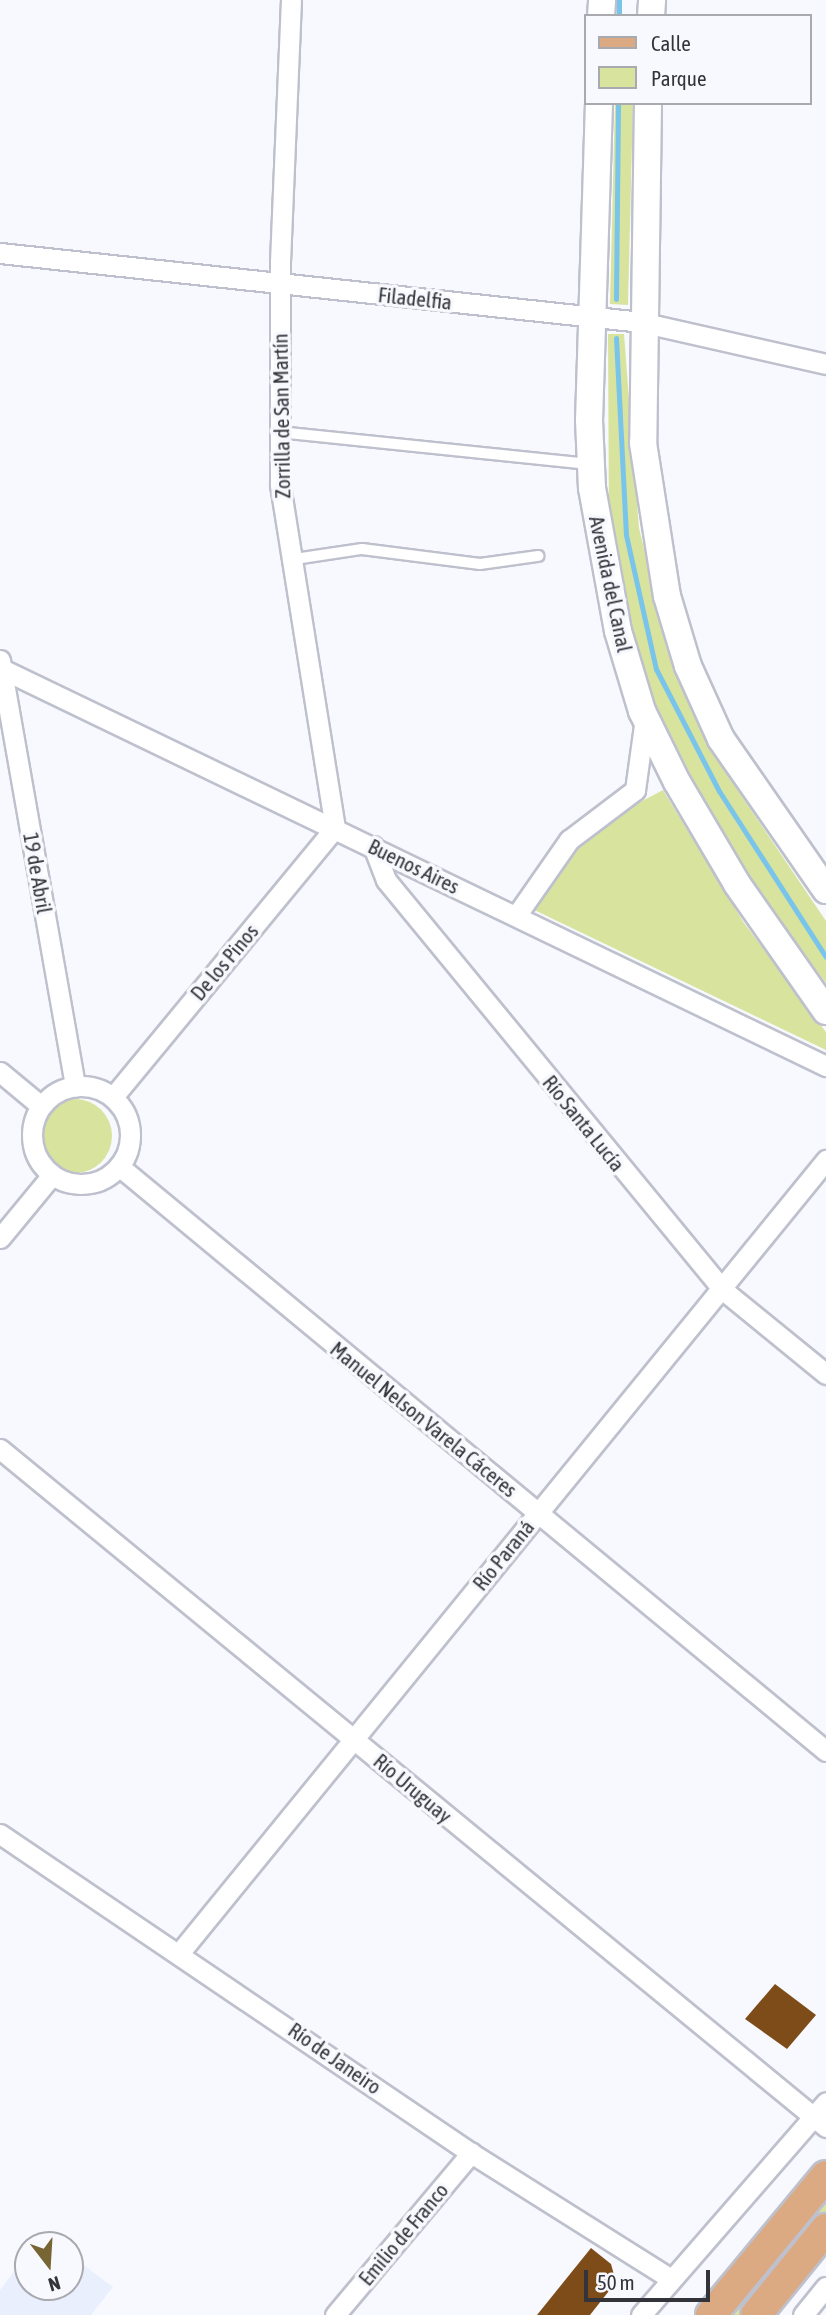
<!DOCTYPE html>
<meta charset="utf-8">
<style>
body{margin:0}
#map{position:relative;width:826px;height:2315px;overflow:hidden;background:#f8f9fe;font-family:"Asap Condensed",sans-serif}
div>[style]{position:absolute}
.built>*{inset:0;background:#eaeffe}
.green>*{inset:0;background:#d8e39e}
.round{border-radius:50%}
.stream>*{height:5px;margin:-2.5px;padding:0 2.5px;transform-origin:2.5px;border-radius:2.5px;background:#79c4ea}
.building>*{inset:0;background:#7d4c19}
.roads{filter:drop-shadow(2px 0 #bec1cd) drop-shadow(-2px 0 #bec1cd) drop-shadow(0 2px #bec1cd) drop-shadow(0 -2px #bec1cd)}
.lane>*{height:10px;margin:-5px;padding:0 5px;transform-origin:5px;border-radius:5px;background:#fff}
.street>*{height:19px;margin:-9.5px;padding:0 9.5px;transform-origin:9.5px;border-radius:9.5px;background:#fff}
.street>.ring{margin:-9.5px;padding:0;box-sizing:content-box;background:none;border:19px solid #fff;border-radius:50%}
.secondary>*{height:26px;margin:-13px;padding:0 13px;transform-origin:13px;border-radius:13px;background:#fff}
.primary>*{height:30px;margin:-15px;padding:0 15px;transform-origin:15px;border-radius:15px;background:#dbaa82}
span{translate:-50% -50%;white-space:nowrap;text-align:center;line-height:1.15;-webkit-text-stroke:7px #f8f9fe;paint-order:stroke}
.street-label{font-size:21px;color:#333439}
.legend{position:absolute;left:584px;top:14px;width:228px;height:91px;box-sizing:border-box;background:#f8f9fe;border:2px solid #a9aaaf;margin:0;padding:9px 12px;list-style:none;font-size:21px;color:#333439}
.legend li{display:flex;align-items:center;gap:14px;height:35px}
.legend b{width:35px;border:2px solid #a9aaaf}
.north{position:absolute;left:14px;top:2231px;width:70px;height:70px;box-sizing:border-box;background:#f8f9fe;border:2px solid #a9aaaf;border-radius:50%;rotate:163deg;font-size:19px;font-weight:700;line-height:28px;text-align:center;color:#333439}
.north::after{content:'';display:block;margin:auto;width:24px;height:32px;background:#776533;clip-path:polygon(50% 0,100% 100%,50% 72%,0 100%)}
.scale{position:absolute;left:584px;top:2270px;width:126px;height:32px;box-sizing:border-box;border:4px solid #333439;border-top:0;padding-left:9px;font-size:21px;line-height:24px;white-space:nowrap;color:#333439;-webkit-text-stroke:5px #f8f9fe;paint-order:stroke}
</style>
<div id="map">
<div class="built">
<div style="clip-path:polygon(28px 2253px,28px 2287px,70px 2287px,70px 2255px,113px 2287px,91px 2315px,0 2315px,0 2290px)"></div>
</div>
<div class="green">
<div style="clip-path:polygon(615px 103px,633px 103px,628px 305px,610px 304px)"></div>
<div style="clip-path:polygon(608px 334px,624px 334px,639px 528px,672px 663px,720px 764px,826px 921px,826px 983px,776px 918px,702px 797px,643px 680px,609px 532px)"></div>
<div style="clip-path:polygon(663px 790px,744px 923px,826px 1032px,826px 1050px,528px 907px,576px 836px)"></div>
<div class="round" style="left:38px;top:1099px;width:74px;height:74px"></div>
<div style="clip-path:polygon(826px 2196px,826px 2217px,746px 2315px,728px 2315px)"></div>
</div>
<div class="stream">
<div style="left:619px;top:16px;width:16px;rotate:-90deg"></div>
<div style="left:616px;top:299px;width:196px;rotate:-89.4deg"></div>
<div style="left:616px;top:338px;width:197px;rotate:87.1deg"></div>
<div style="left:626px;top:535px;width:137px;rotate:77.4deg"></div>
<div style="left:656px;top:669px;width:137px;rotate:62.7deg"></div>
<div style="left:719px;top:791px;width:197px;rotate:57.2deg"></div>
</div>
<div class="building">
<div style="clip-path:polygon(775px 1984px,816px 2015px,787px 2049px,745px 2019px)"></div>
<div style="clip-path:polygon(591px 2248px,611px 2264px,616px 2282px,590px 2315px,537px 2315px)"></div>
</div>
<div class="roads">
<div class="lane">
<div style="left:279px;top:432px;width:314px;rotate:5.9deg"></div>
<div style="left:288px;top:560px;width:75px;rotate:-8.5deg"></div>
<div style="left:362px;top:549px;width:119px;rotate:7.2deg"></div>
<div style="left:480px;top:564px;width:59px;rotate:-7.9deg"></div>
</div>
<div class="street">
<div style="left:0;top:253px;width:645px;rotate:6.14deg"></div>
<div style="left:641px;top:322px;width:190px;rotate:12.8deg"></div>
<div style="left:0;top:660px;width:433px;rotate:80deg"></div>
<div style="left:0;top:668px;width:917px;rotate:25.73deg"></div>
<div style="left:373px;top:846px;width:36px;rotate:69deg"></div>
<div style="left:386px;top:880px;width:531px;rotate:50.58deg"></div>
<div style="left:723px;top:1290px;width:133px;rotate:39.2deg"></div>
<div style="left:516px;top:916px;width:93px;rotate:-55.1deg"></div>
<div style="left:569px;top:840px;width:83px;rotate:-37.1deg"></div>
<div style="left:635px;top:790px;width:73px;rotate:-82.1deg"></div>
<div style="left:0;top:1072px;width:53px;rotate:39.7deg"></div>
<div class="ring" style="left:32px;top:1086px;width:79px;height:79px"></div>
<div style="left:113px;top:1097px;width:349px;rotate:-50.5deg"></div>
<div style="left:335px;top:828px;width:347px;rotate:-99.1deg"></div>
<div style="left:280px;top:485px;width:223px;rotate:-90deg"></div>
<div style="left:280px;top:262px;width:262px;rotate:-87.6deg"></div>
<div style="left:120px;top:1167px;width:916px;rotate:39.6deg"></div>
<div style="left:0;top:1238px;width:82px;rotate:-50.5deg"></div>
<div style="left:0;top:1449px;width:1069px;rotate:39.38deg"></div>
<div style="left:0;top:1834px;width:569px;rotate:34.11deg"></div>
<div style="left:471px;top:2153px;width:236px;rotate:32.2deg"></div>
<div style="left:181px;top:1951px;width:1021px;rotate:-50.81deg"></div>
<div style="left:335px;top:2315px;width:212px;rotate:-50deg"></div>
<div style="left:641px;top:2315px;width:282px;rotate:-49deg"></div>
<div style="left:803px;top:2315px;width:36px;rotate:-51deg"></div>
</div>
<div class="secondary">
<div style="left:601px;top:16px;width:16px;rotate:-86deg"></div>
<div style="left:651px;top:16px;width:16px;rotate:-86deg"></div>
<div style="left:599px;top:103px;width:317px;rotate:91.8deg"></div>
<div style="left:589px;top:420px;width:68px;rotate:87.5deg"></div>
<div style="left:592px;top:488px;width:145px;rotate:79.7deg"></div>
<div style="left:618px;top:631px;width:84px;rotate:73.3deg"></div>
<div style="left:642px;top:711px;width:79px;rotate:63.8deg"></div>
<div style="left:677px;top:782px;width:118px;rotate:59.5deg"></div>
<div style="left:737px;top:884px;width:155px;rotate:55deg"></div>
<div style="left:648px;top:103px;width:340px;rotate:90.8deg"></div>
<div style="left:643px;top:443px;width:155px;rotate:81.1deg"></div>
<div style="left:667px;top:596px;width:73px;rotate:73.3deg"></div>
<div style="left:688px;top:666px;width:80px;rotate:65.7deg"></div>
<div style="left:721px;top:739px;width:184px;rotate:55.2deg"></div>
</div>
<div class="primary">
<div style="left:711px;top:2315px;width:180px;rotate:-50.4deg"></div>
<div style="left:756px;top:2315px;width:111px;rotate:-50.9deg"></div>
</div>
</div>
<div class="street-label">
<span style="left:415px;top:298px;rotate:6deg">Filadelfia</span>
<span style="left:281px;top:416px;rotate:-91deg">Zorrilla de San Martín</span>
<span style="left:611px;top:584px;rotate:78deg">Avenida del Canal</span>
<span style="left:414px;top:866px;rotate:26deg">Buenos Aires</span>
<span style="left:38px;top:873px;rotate:80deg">19 de Abril</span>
<span style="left:224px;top:962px;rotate:-50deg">De los Pinos</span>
<span style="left:584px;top:1123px;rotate:51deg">Río Santa Lucía</span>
<span style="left:424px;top:1419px;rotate:39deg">Manuel Nelson Varela Cáceres</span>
<span style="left:503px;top:1555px;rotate:-51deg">Río Paraná</span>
<span style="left:413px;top:1788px;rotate:40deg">Río Uruguay</span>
<span style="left:335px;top:2058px;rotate:35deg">Río de Janeiro</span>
<span style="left:403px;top:2234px;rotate:-50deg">Emilio de Franco</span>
</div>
<ul class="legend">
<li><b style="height:9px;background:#dbaa82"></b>Calle</li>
<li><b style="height:19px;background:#d8e39e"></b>Parque</li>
</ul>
<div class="north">N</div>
<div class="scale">50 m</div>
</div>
